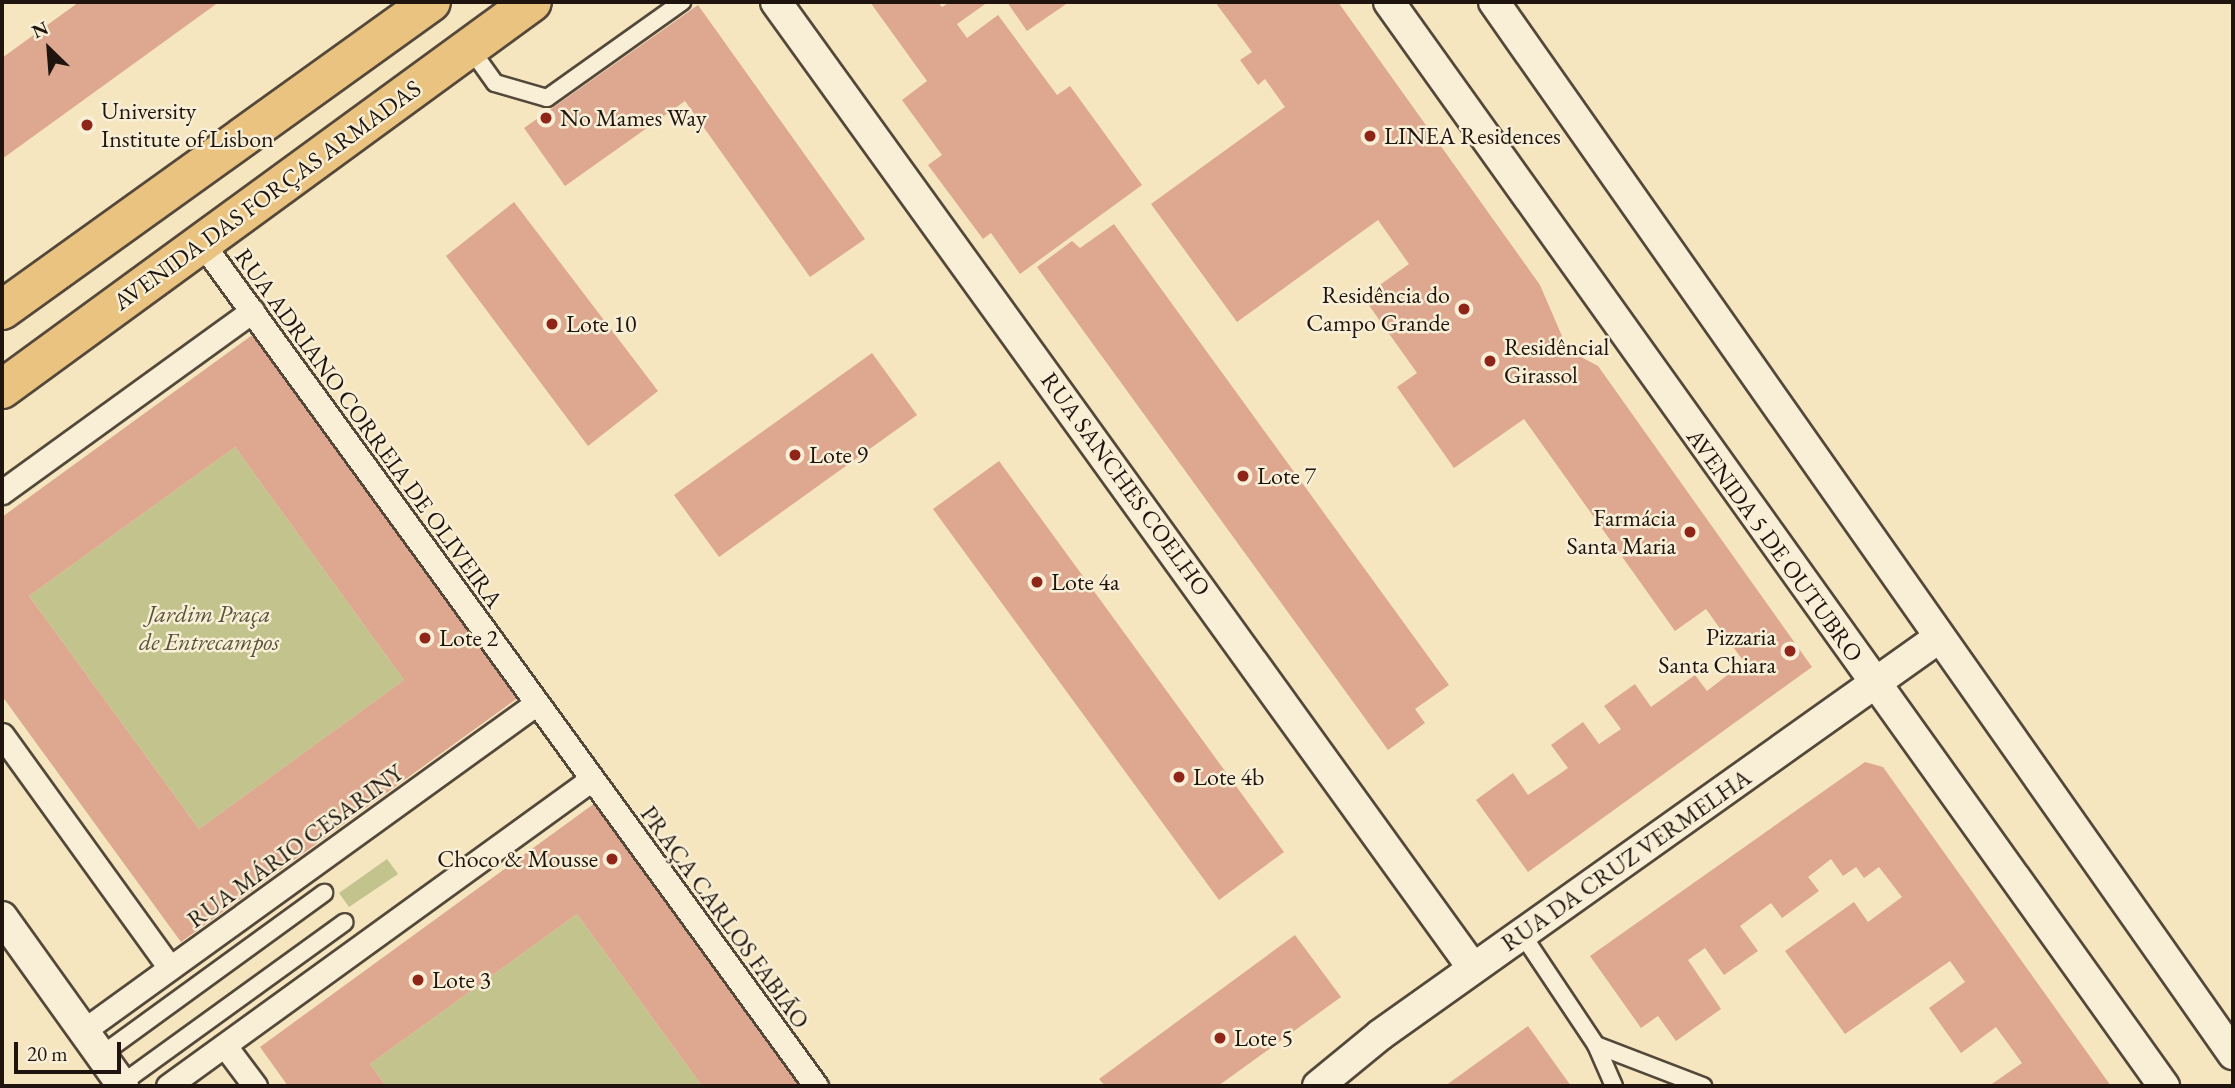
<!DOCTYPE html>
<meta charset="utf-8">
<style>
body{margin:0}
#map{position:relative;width:2235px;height:1088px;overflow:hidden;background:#f5e6c0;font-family:"EB Garamond",serif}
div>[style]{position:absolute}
.green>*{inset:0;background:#c2c38d}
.building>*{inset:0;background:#dda88f}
.roads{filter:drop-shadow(2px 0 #54483a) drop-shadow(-2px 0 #54483a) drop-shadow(0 2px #54483a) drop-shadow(0 -2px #54483a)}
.service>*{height:16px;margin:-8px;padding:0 8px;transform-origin:8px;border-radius:8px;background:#f8efd6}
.pedestrian>*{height:23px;margin:-11.5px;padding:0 11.5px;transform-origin:11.5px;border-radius:11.5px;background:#f8efd6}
.minor>*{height:30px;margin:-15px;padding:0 15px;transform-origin:15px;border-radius:15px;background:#f8efd6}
.primary>*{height:38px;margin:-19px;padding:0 19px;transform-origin:19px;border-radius:19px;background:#eac380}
.dots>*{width:19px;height:19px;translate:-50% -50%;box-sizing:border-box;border:4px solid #f8efd6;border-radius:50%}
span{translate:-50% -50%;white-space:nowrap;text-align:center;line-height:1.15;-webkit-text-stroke:5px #f8efd6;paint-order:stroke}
.poi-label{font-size:24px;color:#1f140e}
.left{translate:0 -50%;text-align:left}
.right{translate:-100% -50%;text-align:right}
.street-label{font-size:24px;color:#1f140e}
.park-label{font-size:24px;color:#58513a;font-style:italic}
.frame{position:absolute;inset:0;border:4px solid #1f140e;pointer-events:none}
.north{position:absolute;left:14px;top:14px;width:70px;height:70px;-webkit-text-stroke:5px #f8efd6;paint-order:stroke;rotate:335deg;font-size:19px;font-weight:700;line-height:28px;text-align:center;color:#1f140e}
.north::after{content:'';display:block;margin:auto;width:24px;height:32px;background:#1f140e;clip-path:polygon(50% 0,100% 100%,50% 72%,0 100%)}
.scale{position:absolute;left:14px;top:1042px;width:107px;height:32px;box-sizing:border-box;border:4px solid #1f140e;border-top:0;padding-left:9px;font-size:21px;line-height:24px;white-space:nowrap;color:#1f140e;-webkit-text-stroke:5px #f8efd6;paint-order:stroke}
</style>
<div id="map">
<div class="green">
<div style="clip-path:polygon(235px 447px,404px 680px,199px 829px,29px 596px)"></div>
<div style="clip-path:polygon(387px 859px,398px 874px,349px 907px,339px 893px)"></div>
<div style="clip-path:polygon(577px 914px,702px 1086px,386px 1086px,370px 1064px)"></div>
</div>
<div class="building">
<div style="clip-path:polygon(79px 2px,219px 2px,2px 159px,2px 58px)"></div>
<div style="clip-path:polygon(870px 2px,938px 2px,942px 7px,950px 2px,988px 2px,957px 24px,967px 38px,998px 15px,1057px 95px,1070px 86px,1142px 185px,1020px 274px,991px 233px,983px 239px,928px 165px,942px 155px,902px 100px,927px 81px)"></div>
<div style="clip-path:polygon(1007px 2px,1069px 2px,1027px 31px)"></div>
<div style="clip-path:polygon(1215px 2px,1338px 2px,1540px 285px,1568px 350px,1598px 366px,1812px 667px,1528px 872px,1476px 800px,1513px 773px,1528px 795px,1558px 775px,1568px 768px,1551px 745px,1583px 722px,1599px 744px,1621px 729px,1604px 706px,1635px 684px,1651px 707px,1695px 675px,1707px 691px,1744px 662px,1706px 609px,1675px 631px,1524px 419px,1454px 468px,1397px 387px,1417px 373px,1363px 297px,1409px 264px,1378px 220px,1237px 322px,1151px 204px,1285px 107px,1265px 79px,1258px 85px,1240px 60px,1252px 52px)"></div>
<div style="clip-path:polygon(698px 5px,865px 239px,810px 277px,685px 101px,565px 186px,524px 128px)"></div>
<div style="clip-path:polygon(514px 202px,658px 391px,588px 446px,446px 256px)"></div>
<div style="clip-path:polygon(1114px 224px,1449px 685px,1415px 709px,1425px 723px,1388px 750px,1037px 267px,1072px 241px,1080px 248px)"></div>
<div style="clip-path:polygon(evenodd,255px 333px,519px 697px,181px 942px,2px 696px,2px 517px,255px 333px,235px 447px,404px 680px,199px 829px,29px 596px,235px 447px)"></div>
<div style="clip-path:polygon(872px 353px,917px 415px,719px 557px,674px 495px)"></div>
<div style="clip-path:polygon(999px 461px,1284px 852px,1219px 900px,933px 509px)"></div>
<div style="clip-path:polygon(1865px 762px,1883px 767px,2111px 1086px,1989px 1086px,2022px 1063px,1996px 1027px,1961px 1053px,1929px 1008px,1965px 982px,1950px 961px,1845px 1034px,1785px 951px,1854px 902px,1868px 922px,1902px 897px,1879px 867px,1864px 878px,1856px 867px,1843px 876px,1831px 859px,1808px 877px,1819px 891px,1782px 918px,1771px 903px,1740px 926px,1758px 951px,1724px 975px,1705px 948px,1688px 960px,1721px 1009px,1676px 1041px,1658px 1016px,1641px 1028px,1590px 956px)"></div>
<div style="clip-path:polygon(595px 803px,801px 1086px,702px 1086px,577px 914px,370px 1064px,386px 1086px,288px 1086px,260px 1047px)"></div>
<div style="clip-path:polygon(1295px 935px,1341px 997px,1218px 1086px,1105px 1086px,1099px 1079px)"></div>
<div style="clip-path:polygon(1528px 1026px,1571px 1086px,1445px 1086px)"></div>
</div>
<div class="roads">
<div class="service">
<div style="left:470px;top:48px;width:43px;rotate:54.5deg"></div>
<div style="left:495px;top:83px;width:54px;rotate:16.1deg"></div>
<div style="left:547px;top:98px;width:166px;rotate:-35.4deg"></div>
<div style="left:1522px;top:934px;width:133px;rotate:56.3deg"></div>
<div style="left:1596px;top:1045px;width:45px;rotate:66.3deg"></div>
<div style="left:1596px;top:1045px;width:115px;rotate:21deg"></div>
<div style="left:101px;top:1055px;width:276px;rotate:-36deg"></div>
<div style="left:121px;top:1084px;width:276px;rotate:-35.9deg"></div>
</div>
<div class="pedestrian">
<div style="left:202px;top:243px;width:1043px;rotate:53.93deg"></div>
<div style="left:2px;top:492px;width:309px;rotate:-35.9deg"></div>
<div style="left:2px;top:735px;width:287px;rotate:54.2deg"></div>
<div style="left:83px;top:1031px;width:560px;rotate:-35.85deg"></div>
<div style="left:225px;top:1046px;width:50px;rotate:53.1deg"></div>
<div style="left:168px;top:1086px;width:523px;rotate:-35.91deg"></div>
</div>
<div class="minor">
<div style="left:776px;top:2px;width:1191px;rotate:54.19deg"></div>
<div style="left:1389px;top:2px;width:1333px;rotate:54.44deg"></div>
<div style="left:1494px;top:2px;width:1286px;rotate:54.91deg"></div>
<div style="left:2px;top:917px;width:208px;rotate:54.4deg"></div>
<div style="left:1318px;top:1086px;width:80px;rotate:-39.4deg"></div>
<div style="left:1380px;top:1035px;width:683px;rotate:-35.41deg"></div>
</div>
<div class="primary">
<div style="left:2px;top:310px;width:528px;rotate:-35.68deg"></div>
<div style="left:2px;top:389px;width:656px;rotate:-36.14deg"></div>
</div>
</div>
<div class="dots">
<div style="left:546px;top:118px;background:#8f2418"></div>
<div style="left:87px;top:125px;background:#8f2418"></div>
<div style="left:1370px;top:136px;background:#8f2418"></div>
<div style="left:1464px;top:309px;background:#8f2418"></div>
<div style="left:552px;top:324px;background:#8f2418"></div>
<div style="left:1490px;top:361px;background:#8f2418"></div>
<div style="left:795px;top:455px;background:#8f2418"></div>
<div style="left:1243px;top:476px;background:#8f2418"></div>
<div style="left:1690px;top:532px;background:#8f2418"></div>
<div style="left:1037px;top:582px;background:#8f2418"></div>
<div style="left:425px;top:638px;background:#8f2418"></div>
<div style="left:1790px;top:651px;background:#8f2418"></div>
<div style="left:1179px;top:777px;background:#8f2418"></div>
<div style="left:612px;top:859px;background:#8f2418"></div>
<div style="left:418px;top:980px;background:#8f2418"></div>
<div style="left:1220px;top:1038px;background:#8f2418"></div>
</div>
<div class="poi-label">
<span class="left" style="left:101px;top:125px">University<br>Institute of Lisbon</span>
<span class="left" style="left:560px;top:118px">No Mames Way</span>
<span class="left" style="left:1384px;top:136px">LINEA Residences</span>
<span class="right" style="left:1450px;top:309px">Residência do<br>Campo Grande</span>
<span class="left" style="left:566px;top:324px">Lote 10</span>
<span class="left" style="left:1504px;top:361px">Residêncial<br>Girassol</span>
<span class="left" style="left:809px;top:455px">Lote 9</span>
<span class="left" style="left:1257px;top:476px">Lote 7</span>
<span class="right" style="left:1676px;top:532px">Farmácia<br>Santa Maria</span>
<span class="left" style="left:1051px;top:582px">Lote 4a</span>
<span class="right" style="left:1776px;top:651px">Pizzaria<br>Santa Chiara</span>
<span class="left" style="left:439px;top:638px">Lote 2</span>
<span class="left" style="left:1193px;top:777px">Lote 4b</span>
<span class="right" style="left:598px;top:859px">Choco &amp; Mousse</span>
<span class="left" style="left:432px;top:980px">Lote 3</span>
<span class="left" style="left:1234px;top:1038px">Lote 5</span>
</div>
<div class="street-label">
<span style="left:267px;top:195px;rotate:-36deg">AVENIDA DAS FORÇAS ARMADAS</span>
<span style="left:369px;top:428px;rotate:54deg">RUA ADRIANO CORREIA DE OLIVEIRA</span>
<span style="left:1126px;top:484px;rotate:54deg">RUA SANCHES COELHO</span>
<span style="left:1775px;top:545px;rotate:54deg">AVENIDA 5 DE OUTUBRO</span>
<span style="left:295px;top:846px;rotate:-36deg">RUA MÁRIO CESARINY</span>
<span style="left:1626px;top:860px;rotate:-35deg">RUA DA CRUZ VERMELHA</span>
<span style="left:725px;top:917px;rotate:54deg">PRAÇA CARLOS FABIÃO</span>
</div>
<div class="park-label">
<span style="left:209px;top:628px">Jardim Praça<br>de Entrecampos</span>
</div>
<div class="frame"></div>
<div class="north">N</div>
<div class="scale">20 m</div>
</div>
